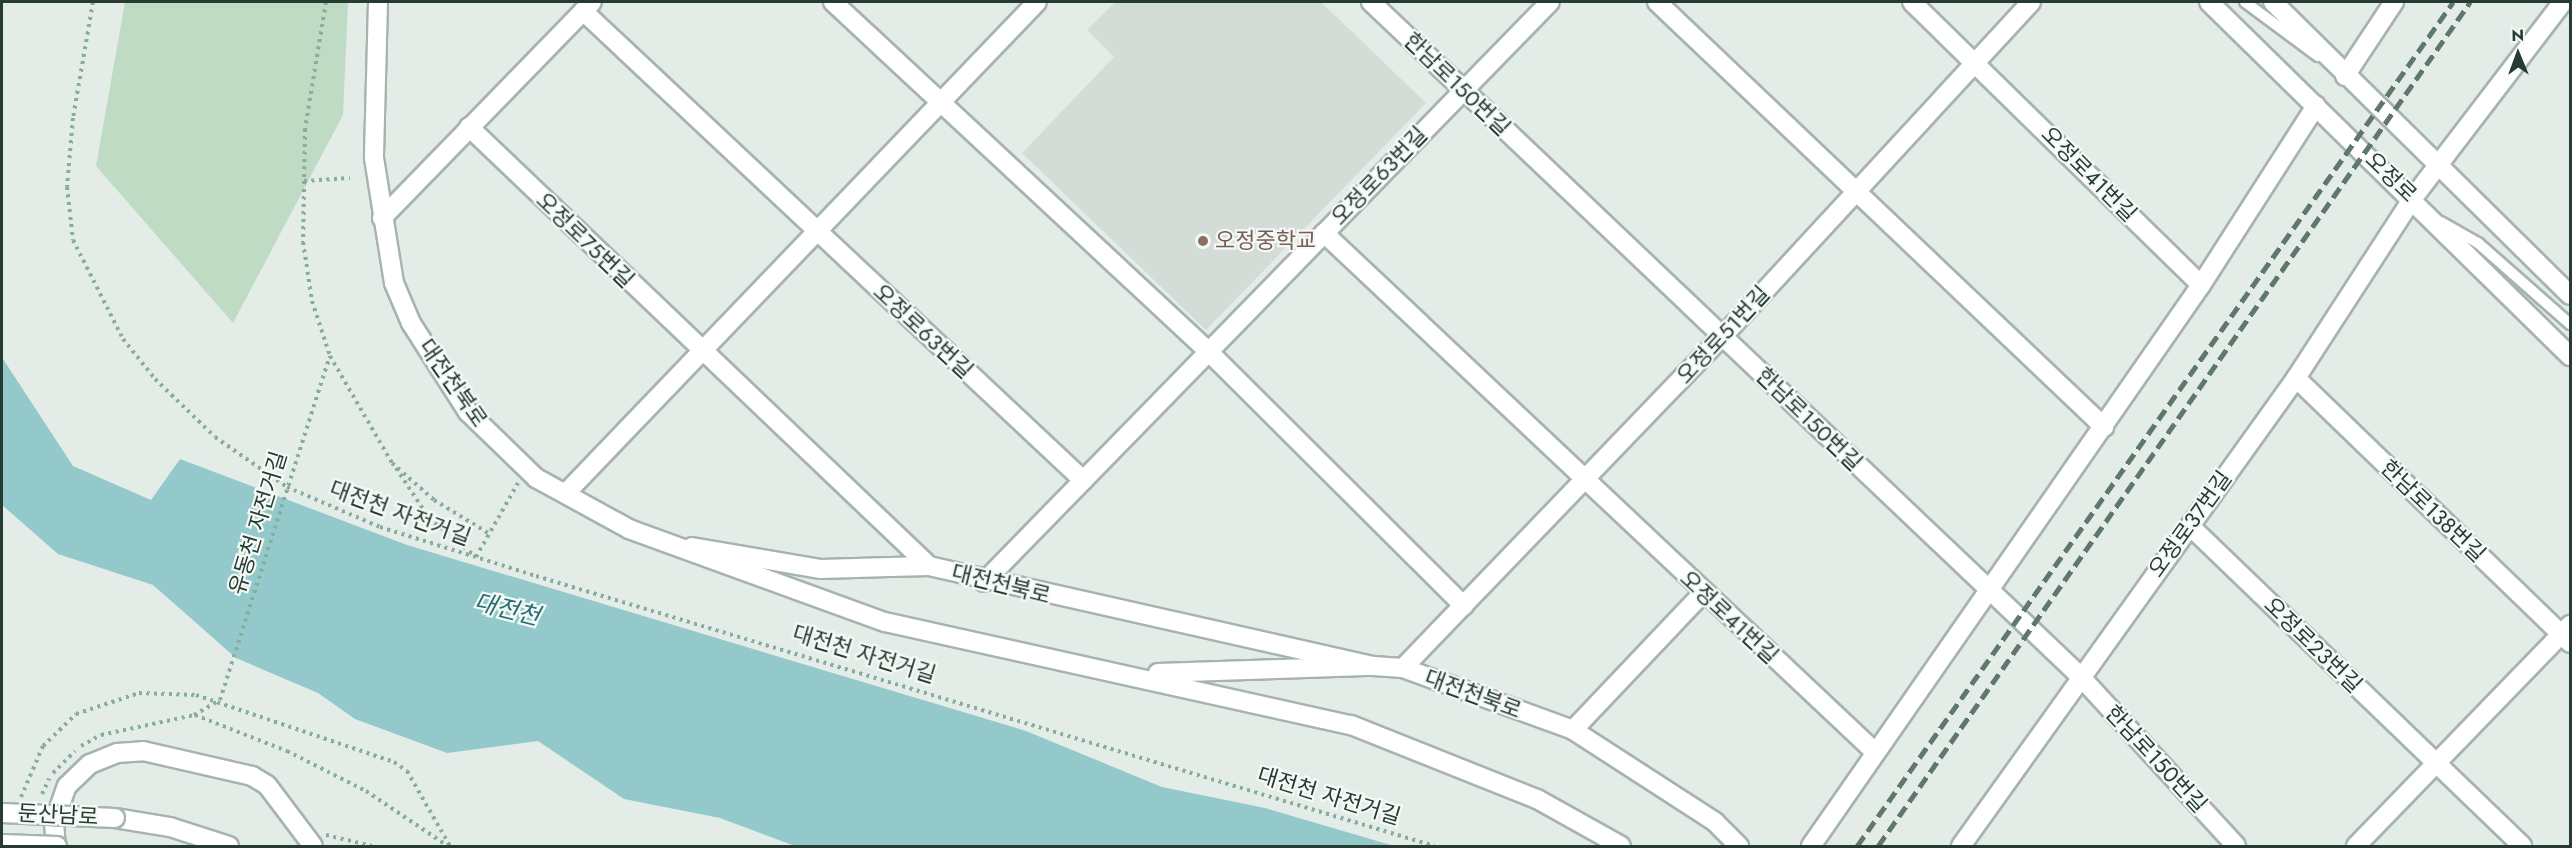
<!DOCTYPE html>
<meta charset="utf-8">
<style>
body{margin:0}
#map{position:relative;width:2572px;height:848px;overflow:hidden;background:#e4ece8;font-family:Jost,"Noto Sans KR",sans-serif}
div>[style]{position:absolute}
.built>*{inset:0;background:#d3dcd7}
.green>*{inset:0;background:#c0dbc4}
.water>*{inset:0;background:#93c9cb}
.path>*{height:4px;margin-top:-2px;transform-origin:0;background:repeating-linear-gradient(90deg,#88ac9d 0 3px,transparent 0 7.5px)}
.roads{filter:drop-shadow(2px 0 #a7b4ae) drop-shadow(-2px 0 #a7b4ae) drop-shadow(0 2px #a7b4ae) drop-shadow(0 -2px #a7b4ae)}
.service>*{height:10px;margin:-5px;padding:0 5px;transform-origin:5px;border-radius:5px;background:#fff}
.minor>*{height:18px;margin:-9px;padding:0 9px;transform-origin:9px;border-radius:9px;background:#fff}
.tertiary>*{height:18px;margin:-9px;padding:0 9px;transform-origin:9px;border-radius:9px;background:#fff}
.secondary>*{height:18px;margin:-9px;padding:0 9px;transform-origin:9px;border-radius:9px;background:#fff}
.rail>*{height:4.5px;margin-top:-2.25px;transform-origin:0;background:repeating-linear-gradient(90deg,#60776e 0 12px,transparent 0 18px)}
.bridges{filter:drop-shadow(2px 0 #a4b7ae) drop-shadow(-2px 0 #a4b7ae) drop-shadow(0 2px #a4b7ae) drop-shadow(0 -2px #a4b7ae)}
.secondary-bridge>*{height:18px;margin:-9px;padding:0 9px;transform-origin:9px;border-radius:9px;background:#fff}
.dots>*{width:16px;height:16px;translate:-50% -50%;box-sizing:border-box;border:3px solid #f5f9f6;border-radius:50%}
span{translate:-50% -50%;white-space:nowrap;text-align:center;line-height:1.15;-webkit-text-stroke:4.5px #f5f9f6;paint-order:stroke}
.street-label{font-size:22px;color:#263c33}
.education-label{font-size:22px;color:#785e54}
.left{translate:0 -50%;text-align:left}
.water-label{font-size:24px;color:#266e72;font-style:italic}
.frame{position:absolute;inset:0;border:3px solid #263c33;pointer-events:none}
.north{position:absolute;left:2488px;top:24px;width:60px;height:60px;-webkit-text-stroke:4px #f5f9f6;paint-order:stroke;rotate:359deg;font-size:16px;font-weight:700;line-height:24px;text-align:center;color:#263c33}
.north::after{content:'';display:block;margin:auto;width:21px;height:27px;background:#263c33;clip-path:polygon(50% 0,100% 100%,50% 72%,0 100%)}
</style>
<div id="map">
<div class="built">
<div style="clip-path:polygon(1115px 2px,1321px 2px,1426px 103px,1206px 330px,1022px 153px,1114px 57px,1087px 30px)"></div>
</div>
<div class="green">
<div style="clip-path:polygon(125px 2px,348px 2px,343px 115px,233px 323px,96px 166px)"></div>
</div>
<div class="water">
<div style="clip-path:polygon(2px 326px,3px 359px,73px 466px,151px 500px,180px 459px,407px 545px,1026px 731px,1162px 787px,1265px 808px,1394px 846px,795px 846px,720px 818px,624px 799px,538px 741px,447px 753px,355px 719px,318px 693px,236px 658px,153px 585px,58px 554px,2px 505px)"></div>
</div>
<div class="path">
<div style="left:93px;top:2px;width:118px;rotate:99.8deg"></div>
<div style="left:73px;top:118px;width:69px;rotate:95deg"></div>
<div style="left:67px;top:187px;width:53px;rotate:83.5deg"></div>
<div style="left:73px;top:240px;width:111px;rotate:63.2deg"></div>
<div style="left:123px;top:339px;width:51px;rotate:51.3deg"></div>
<div style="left:155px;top:379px;width:83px;rotate:44deg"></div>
<div style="left:215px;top:437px;width:88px;rotate:34.8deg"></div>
<div style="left:287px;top:487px;width:101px;rotate:23.3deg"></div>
<div style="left:380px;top:527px;width:164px;rotate:17.4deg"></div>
<div style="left:536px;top:576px;width:938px;rotate:16.73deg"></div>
<div style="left:326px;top:2px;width:129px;rotate:99.4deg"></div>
<div style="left:305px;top:129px;width:113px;rotate:91deg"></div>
<div style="left:303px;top:242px;width:60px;rotate:81.3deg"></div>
<div style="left:312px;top:301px;width:58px;rotate:71.9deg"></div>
<div style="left:330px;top:356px;width:124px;rotate:59.9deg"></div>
<div style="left:392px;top:463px;width:56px;rotate:41.4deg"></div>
<div style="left:434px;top:500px;width:63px;rotate:31.4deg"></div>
<div style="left:304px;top:181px;width:46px;rotate:-3.7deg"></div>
<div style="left:396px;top:468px;width:60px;rotate:56.6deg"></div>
<div style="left:429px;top:518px;width:61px;rotate:39.7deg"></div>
<div style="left:476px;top:557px;width:85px;rotate:-60.4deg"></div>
<div style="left:195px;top:715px;width:99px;rotate:21.4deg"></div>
<div style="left:287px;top:751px;width:89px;rotate:26.9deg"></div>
<div style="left:366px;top:791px;width:99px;rotate:33.9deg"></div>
<div style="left:81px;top:746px;width:23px;rotate:-29deg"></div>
<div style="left:101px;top:735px;width:95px;rotate:-12.1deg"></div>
<div style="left:194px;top:715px;width:30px;rotate:-30deg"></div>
<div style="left:220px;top:700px;width:361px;rotate:-72.3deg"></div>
<div style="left:53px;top:773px;width:31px;rotate:-45deg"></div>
<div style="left:42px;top:794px;width:17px;rotate:-65deg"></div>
<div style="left:21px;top:797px;width:56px;rotate:-66.7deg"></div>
<div style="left:43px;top:746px;width:46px;rotate:-44.1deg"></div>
<div style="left:76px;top:714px;width:66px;rotate:-18.4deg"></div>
<div style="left:139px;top:693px;width:57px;rotate:2deg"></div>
<div style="left:196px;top:695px;width:209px;rotate:18.7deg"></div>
<div style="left:394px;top:762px;width:16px;rotate:35deg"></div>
<div style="left:407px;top:771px;width:86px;rotate:60.2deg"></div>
<div style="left:326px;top:835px;width:47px;rotate:13.4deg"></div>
</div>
<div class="roads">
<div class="service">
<div style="left:2245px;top:2px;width:91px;rotate:36.5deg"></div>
<div style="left:2441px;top:222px;width:43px;rotate:29.6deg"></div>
<div style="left:2478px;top:243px;width:123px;rotate:41.4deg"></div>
</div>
<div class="minor">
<div style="left:833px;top:2px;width:512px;rotate:42.94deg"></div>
<div style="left:1208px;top:351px;width:361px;rotate:44.9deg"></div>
<div style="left:1371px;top:2px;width:977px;rotate:43.55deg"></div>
<div style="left:2079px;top:675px;width:232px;rotate:47.4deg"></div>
<div style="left:1657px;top:2px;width:617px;rotate:43.55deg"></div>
<div style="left:1912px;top:2px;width:404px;rotate:44.4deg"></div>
<div style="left:583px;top:11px;width:686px;rotate:43.17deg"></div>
<div style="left:2345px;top:76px;width:89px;rotate:-56.5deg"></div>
<div style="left:469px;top:127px;width:636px;rotate:43.66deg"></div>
<div style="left:382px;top:218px;width:301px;rotate:-45.8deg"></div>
<div style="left:1324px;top:233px;width:757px;rotate:43.29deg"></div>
<div style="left:2296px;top:378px;width:381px;rotate:44deg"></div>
<div style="left:566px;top:493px;width:680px;rotate:-46.19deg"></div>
<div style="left:2190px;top:526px;width:461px;rotate:43.9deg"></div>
<div style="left:984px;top:582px;width:810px;rotate:-45.7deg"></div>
<div style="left:1403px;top:668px;width:461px;rotate:-46.1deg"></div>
<div style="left:1723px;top:336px;width:454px;rotate:-47.3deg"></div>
<div style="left:1573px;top:730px;width:189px;rotate:-46.5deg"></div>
<div style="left:1811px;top:846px;width:683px;rotate:-55.19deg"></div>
<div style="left:2201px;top:285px;width:213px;rotate:-57.3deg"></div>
<div style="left:2356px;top:846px;width:308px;rotate:-45.9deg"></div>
</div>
<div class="tertiary">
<div style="left:692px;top:547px;width:131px;rotate:9.7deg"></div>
<div style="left:821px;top:569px;width:108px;rotate:-1.6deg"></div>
<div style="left:929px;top:566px;width:455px;rotate:12.7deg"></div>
<div style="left:1373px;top:666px;width:30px;rotate:4deg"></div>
<div style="left:1403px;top:668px;width:181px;rotate:20deg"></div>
<div style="left:1573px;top:730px;width:169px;rotate:32.9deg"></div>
<div style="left:1715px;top:822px;width:34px;rotate:45deg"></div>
<div style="left:1961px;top:846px;width:576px;rotate:-54.4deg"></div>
<div style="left:2296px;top:378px;width:215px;rotate:-57deg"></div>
<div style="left:2413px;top:198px;width:247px;rotate:-52.6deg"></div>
</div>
<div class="secondary">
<div style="left:378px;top:2px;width:156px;rotate:91.5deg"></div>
<div style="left:374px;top:158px;width:127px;rotate:80.9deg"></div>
<div style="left:394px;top:283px;width:43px;rotate:67deg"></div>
<div style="left:411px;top:323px;width:106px;rotate:57.4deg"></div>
<div style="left:468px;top:412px;width:95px;rotate:44.1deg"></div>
<div style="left:536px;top:478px;width:106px;rotate:28.7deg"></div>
<div style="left:629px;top:529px;width:272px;rotate:20deg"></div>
<div style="left:885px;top:622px;width:477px;rotate:12.5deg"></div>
<div style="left:1351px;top:725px;width:200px;rotate:21.7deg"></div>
<div style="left:1537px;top:799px;width:96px;rotate:29.2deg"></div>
<div style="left:2209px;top:2px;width:506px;rotate:44.44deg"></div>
<div style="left:2273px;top:2px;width:417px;rotate:44.6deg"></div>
<div style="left:1158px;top:673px;width:215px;rotate:-1.9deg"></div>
<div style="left:115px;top:818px;width:56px;rotate:9.3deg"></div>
<div style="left:170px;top:827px;width:62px;rotate:17.9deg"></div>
<div style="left:56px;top:846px;width:23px;rotate:-95deg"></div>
<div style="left:54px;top:823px;width:39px;rotate:-71deg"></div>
<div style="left:67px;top:786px;width:32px;rotate:-44deg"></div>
<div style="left:90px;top:764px;width:29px;rotate:-22deg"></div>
<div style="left:117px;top:753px;width:26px;rotate:-4deg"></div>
<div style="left:143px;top:751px;width:112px;rotate:12.9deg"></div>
<div style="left:252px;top:776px;width:17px;rotate:31deg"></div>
<div style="left:267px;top:785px;width:76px;rotate:53deg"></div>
</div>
</div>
<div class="rail">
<div style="left:1857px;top:846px;width:1033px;rotate:-54.77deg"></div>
<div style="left:1878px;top:846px;width:1031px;rotate:-54.95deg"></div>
</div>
<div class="bridges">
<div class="secondary-bridge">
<div style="left:2px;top:813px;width:113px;rotate:2.5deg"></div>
<div style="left:2px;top:844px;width:55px;rotate:2.1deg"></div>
</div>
</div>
<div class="dots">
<div style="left:1203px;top:241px;background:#8d6e63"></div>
</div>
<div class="street-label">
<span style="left:1457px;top:84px;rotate:44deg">한남로150번길</span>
<span style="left:2089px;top:174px;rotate:45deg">오정로41번길</span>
<span style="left:1379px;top:176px;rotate:-46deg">오정로63번길</span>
<span style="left:2391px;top:177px;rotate:44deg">오정로</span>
<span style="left:585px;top:240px;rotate:44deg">오정로75번길</span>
<span style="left:923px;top:331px;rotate:43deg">오정로63번길</span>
<span style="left:1723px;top:335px;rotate:-47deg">오정로51번길</span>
<span style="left:453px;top:383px;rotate:55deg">대전천북로</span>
<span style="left:1809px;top:419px;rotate:44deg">한남로150번길</span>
<span style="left:2433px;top:511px;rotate:44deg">한남로138번길</span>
<span style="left:400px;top:513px;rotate:20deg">대전천 자전거길</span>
<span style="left:258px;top:523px;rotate:-73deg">유동천 자전거길</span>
<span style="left:2190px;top:524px;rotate:-54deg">오정로37번길</span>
<span style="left:1001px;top:584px;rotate:14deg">대전천북로</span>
<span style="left:1729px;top:617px;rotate:43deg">오정로41번길</span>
<span style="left:2313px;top:645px;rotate:44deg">오정로23번길</span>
<span style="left:864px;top:654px;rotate:17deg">대전천 자전거길</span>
<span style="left:1473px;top:694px;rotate:20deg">대전천북로</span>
<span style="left:2156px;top:759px;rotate:47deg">한남로150번길</span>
<span style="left:1329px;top:796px;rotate:17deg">대전천 자전거길</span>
<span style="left:58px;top:815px;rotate:3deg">둔산남로</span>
</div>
<div class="education-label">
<span class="left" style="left:1215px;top:241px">오정중학교</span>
</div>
<div class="water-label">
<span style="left:507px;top:609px;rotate:14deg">대전천</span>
</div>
<div class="frame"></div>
<div class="north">N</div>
</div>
